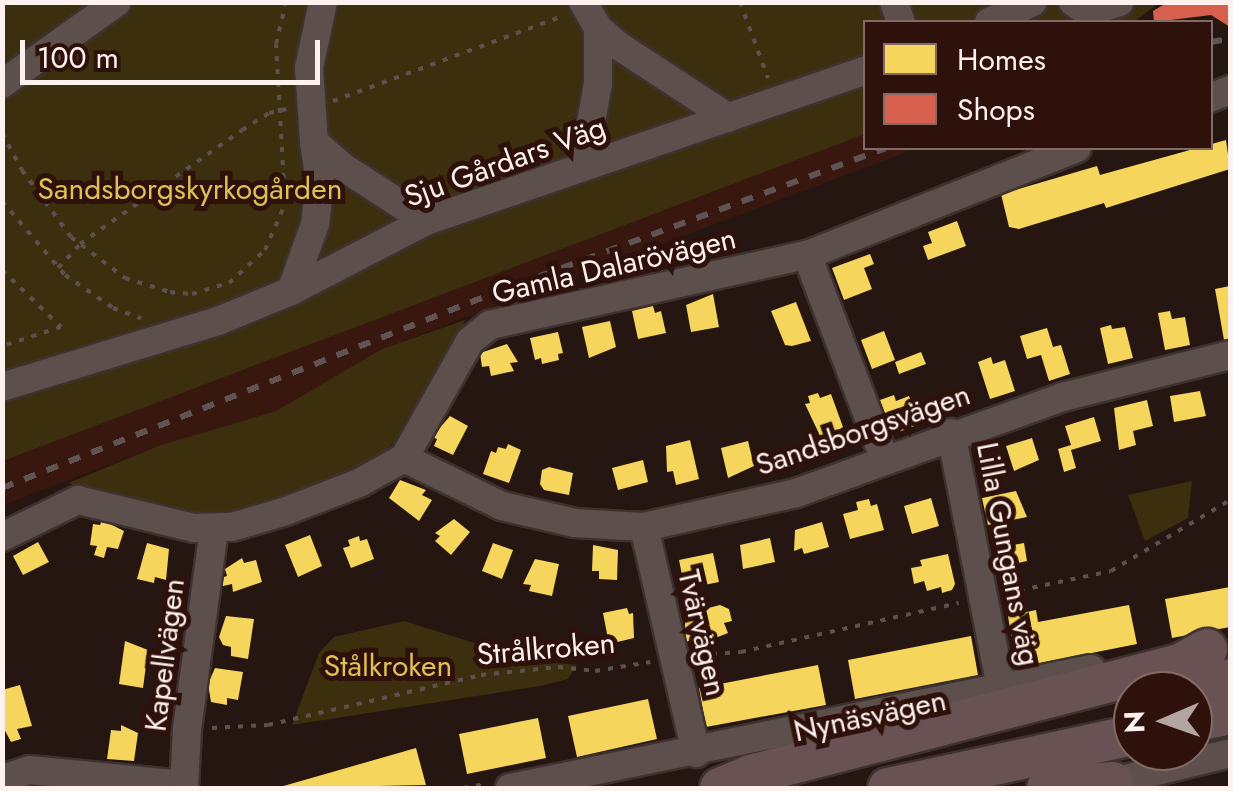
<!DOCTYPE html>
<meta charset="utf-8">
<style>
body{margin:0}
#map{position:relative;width:1233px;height:791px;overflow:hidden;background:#261612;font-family:Jost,sans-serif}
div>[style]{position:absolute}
.built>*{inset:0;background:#38170f}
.green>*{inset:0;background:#3c2f0e}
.homes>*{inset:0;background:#f6d55c}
.shops>*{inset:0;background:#d6604d}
.path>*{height:4px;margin-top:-2px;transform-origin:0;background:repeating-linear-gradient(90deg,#5c514e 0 5px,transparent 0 13px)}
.roads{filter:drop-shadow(2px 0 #3e322f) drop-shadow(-2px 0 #3e322f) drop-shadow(0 2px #3e322f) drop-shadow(0 -2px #3e322f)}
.minor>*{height:28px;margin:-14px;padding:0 14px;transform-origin:14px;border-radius:14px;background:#5c4f4c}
.highway>*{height:40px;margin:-20px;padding:0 20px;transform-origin:20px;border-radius:20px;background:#695253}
.rail>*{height:6px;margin-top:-3px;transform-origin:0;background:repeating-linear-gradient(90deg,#605452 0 12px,transparent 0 24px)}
span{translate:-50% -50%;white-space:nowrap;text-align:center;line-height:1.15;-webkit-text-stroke:10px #2e110a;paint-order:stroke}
.street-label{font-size:30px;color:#fff2ee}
.park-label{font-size:30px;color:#dfbf56}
.frame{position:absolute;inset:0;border:5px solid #fff2ee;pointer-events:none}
.legend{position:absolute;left:863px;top:20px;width:350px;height:130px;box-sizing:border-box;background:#2e110a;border:2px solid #826b65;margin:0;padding:12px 18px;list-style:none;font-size:30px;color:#fff2ee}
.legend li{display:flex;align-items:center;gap:20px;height:50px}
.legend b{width:50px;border:2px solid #826b65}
.north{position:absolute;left:1113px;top:671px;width:100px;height:100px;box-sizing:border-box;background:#2e110a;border:2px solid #826b65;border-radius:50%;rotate:268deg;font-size:28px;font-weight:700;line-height:40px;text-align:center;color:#fff2ee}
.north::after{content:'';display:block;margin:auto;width:35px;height:45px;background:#b3a5a1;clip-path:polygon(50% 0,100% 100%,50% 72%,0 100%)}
.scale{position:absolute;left:20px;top:40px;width:300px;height:45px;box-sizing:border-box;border:5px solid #fff2ee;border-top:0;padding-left:12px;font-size:30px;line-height:35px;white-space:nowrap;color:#fff2ee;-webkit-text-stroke:8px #2e110a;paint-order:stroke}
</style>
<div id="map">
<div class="built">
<div style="clip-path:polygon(865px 134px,866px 148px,918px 148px,382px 349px,276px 411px,161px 445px,3px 505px,3px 461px)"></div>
</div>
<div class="green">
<div style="clip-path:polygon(3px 3px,1159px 3px,1134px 22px,866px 22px,865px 134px,3px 461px)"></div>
<div style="clip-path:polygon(465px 320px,451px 357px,402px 436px,372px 461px,314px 489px,260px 509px,211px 517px,147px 509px,68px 483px,161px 445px,276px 411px,382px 349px)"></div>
<div style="clip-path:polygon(1192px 481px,1188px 518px,1145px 541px,1128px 495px)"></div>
<div style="clip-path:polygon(404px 621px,529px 660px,577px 665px,568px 679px,540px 686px,292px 725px,319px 653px,334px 637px)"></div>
</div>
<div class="homes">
<div style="clip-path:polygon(1226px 140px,1230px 169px,1106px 208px,1104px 203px,1019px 229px,1009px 227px,1001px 194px,1097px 166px,1100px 175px)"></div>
<div style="clip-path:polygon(957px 221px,966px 246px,928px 260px,923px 246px,932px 243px,928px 232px)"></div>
<div style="clip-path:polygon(870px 254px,874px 264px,864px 268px,872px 289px,844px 300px,832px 268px)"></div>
<div style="clip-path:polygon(1230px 286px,1230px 339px,1224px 340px,1215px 289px)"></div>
<div style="clip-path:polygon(713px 294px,719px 327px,691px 332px,686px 305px)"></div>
<div style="clip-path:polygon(796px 302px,811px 341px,792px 346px,785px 345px,771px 311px)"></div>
<div style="clip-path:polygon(653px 306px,655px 313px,661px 311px,666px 333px,638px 339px,632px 311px)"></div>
<div style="clip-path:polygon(1170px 311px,1172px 319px,1185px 317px,1190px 345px,1165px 350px,1158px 313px)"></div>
<div style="clip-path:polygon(610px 321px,616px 347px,589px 358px,582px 327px)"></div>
<div style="clip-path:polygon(1111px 325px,1112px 329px,1125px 327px,1133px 358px,1108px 364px,1100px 328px)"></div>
<div style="clip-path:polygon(1047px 328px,1053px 347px,1061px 345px,1070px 374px,1049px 381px,1041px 355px,1027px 359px,1020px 336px)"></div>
<div style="clip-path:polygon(884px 331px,895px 360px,872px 369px,861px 340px)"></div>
<div style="clip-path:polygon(558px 332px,563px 353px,558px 354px,559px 360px,542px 364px,541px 358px,535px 360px,530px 338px)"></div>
<div style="clip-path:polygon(507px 344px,518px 362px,510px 363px,514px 371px,491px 376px,489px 366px,482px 367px,480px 353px)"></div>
<div style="clip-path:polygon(921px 352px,926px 364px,899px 374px,895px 362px)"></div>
<div style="clip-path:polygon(991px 357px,993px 364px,1005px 360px,1015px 391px,990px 399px,978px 362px)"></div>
<div style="clip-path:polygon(1200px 391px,1206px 416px,1174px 422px,1170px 396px)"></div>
<div style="clip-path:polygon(818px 393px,820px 398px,831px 394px,843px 427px,822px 440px,805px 404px,810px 403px,808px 396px)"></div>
<div style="clip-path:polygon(894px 395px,896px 401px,909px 396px,920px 424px,893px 434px,880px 400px)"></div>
<div style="clip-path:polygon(1147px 400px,1153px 426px,1133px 431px,1136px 445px,1119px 450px,1114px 408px)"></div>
<div style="clip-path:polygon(450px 416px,468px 426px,453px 455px,434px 446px,437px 439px,432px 437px)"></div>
<div style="clip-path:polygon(1094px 417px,1101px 441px,1071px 450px,1076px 468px,1064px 472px,1058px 449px,1071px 445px,1065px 426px)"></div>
<div style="clip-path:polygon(1032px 438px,1039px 460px,1014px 471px,1006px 446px)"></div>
<div style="clip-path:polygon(690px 440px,699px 479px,676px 485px,673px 471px,667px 472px,666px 446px)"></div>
<div style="clip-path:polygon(748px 441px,754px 466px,728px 478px,721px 448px)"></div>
<div style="clip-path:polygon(508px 444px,521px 450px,509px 483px,483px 474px,491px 451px,496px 453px,498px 447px,506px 449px)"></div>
<div style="clip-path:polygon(643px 460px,648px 482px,618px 490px,612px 468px)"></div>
<div style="clip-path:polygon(549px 467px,573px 473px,569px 495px,544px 490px,540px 484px,542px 470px)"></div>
<div style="clip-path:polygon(400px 480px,426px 490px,422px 495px,432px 500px,419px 521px,389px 498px)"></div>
<div style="clip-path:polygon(1016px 491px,1027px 517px,988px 525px,982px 498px)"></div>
<div style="clip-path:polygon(931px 498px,939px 526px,912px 534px,904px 506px)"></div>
<div style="clip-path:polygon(869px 499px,871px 506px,877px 504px,884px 530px,850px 539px,843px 514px,858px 510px,856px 502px)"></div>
<div style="clip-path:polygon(454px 519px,470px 532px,451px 555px,435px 541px,440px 536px,435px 533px)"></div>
<div style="clip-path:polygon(102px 520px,124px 531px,118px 549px,107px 547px,104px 558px,94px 555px,97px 546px,90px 545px,93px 524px,100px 525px)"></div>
<div style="clip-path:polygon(822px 522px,829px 547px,804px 554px,802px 548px,794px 551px,795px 530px)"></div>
<div style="clip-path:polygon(310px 535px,322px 566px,298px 577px,285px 545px)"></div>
<div style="clip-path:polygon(359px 536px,360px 541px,367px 539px,374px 559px,351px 568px,343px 548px,350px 546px,348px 540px)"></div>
<div style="clip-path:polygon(770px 538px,775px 562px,743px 569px,740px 545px)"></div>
<div style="clip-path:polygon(38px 542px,49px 562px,23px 575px,13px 556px)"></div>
<div style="clip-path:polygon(147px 543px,169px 549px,166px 580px,155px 577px,154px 583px,137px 579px)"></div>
<div style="clip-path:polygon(493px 543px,513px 550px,502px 579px,482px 571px)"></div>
<div style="clip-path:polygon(1024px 543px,1027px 561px,1018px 563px,1020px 569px,999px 573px,995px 548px)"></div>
<div style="clip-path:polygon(593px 545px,618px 550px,617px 580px,599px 579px,599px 571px,592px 571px)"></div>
<div style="clip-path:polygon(713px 553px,719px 582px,694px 587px,691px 573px,682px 575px,679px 560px)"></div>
<div style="clip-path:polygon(948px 554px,955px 584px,952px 590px,942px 593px,941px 587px,927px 591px,924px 581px,914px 584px,911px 568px,922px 566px,920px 560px)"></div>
<div style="clip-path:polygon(242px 558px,244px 563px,256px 560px,262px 582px,233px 592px,232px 584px,223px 586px,221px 578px,227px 576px,225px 569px)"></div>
<div style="clip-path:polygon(535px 559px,559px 564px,552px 596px,529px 591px,531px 585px,523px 584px)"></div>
<div style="clip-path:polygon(1230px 587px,1230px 627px,1172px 638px,1165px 599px)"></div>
<div style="clip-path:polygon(720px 605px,729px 609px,732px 621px,724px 623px,728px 633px,705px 642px,704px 637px,685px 642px,685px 614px)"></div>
<div style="clip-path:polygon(1129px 605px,1137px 644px,1016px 668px,1008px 616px,1036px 610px,1038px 622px)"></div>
<div style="clip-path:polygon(627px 608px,629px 614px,633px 613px,634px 638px,609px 644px,603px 613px)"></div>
<div style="clip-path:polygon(226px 616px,254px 619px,248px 659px,231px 656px,231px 647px,223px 645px,219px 637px)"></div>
<div style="clip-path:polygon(971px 636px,978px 675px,855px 699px,848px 660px)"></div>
<div style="clip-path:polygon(125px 641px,148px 650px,143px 688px,119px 684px)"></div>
<div style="clip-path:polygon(818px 665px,826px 705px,706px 727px,699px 688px)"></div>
<div style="clip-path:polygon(215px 668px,243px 672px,238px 700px,227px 698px,227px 705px,211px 702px,208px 684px)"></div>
<div style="clip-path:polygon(20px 685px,32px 726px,17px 729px,21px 739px,11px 742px,2px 725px,2px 690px)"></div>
<div style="clip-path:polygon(648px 699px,657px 739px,577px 757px,568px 716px)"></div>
<div style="clip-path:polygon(538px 718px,546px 758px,467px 774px,459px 734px)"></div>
<div style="clip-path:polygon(121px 725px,138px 733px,134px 761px,107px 759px,111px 730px,121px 731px)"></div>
<div style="clip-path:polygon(416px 748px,426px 785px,280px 788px,280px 787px)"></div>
</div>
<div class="shops">
<div style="clip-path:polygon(1168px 2px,1230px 2px,1230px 27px,1211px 15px,1154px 22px,1153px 11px)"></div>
</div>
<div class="path">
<div style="left:740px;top:2px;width:81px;rotate:69.8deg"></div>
<div style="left:333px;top:101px;width:245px;rotate:-20.3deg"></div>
<div style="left:2px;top:133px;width:42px;rotate:61.6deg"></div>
<div style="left:22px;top:170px;width:83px;rotate:53.8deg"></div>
<div style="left:71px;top:237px;width:68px;rotate:37.2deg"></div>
<div style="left:125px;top:278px;width:47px;rotate:17.3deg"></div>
<div style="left:170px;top:292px;width:22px;rotate:5deg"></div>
<div style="left:192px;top:294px;width:39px;rotate:-17deg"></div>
<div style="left:229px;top:283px;width:49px;rotate:-42.5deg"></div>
<div style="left:265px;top:250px;width:50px;rotate:-66.5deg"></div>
<div style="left:285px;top:204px;width:160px;rotate:-93.2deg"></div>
<div style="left:276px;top:44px;width:43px;rotate:-76.6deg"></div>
<div style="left:2px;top:201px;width:97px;rotate:49.6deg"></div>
<div style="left:65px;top:275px;width:58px;rotate:34.5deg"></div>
<div style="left:113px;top:308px;width:30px;rotate:20deg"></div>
<div style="left:58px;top:268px;width:33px;rotate:-47deg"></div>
<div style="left:80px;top:244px;width:198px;rotate:-35.1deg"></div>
<div style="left:242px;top:130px;width:32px;rotate:-32deg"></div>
<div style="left:269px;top:113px;width:18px;rotate:-13deg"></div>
<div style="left:2px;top:270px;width:82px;rotate:44deg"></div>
<div style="left:61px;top:327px;width:62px;rotate:162.1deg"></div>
<div style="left:1007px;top:593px;width:106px;rotate:-11.9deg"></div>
<div style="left:1111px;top:571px;width:139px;rotate:-30.8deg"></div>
<div style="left:699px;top:655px;width:42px;rotate:-4.1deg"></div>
<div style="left:741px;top:652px;width:223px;rotate:-12.7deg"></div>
<div style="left:212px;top:728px;width:56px;rotate:-3.1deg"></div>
<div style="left:268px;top:725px;width:219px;rotate:-13.2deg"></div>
<div style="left:481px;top:675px;width:77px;rotate:-5.9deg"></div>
<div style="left:558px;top:667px;width:37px;rotate:6deg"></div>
<div style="left:595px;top:671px;width:56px;rotate:-9.3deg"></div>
<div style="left:463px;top:788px;width:23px;rotate:-10deg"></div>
</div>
<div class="roads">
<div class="minor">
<div style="left:323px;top:2px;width:67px;rotate:102deg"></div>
<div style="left:309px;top:68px;width:74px;rotate:86.1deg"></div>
<div style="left:314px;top:142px;width:38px;rotate:41deg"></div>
<div style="left:343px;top:167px;width:99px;rotate:33deg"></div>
<div style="left:583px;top:2px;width:30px;rotate:60deg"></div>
<div style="left:598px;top:28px;width:28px;rotate:41deg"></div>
<div style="left:619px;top:46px;width:131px;rotate:33.2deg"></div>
<div style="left:894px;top:2px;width:21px;rotate:71deg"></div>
<div style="left:1073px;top:2px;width:17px;rotate:36deg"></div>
<div style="left:1087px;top:12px;width:34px;rotate:-17deg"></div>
<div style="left:989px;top:22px;width:48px;rotate:-24.4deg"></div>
<div style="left:2px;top:84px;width:141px;rotate:-35.5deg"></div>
<div style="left:1210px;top:98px;width:22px;rotate:-22deg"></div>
<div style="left:583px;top:167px;width:84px;rotate:-79.8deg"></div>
<div style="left:598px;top:84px;width:56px;rotate:-90deg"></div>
<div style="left:807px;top:255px;width:219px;rotate:69.2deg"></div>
<div style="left:291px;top:291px;width:71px;rotate:-70.3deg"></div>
<div style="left:315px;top:224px;width:41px;rotate:-83deg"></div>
<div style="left:320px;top:183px;width:41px;rotate:-98.3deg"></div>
<div style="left:2px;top:387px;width:226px;rotate:-17deg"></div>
<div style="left:218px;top:321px;width:79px;rotate:-22.3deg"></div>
<div style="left:291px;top:291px;width:152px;rotate:-27.4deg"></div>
<div style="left:426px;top:221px;width:465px;rotate:-18.9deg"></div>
<div style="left:951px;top:433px;width:259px;rotate:78.9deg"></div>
<div style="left:404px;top:458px;width:109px;rotate:26.1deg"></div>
<div style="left:502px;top:506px;width:75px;rotate:13.1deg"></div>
<div style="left:575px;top:523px;width:69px;rotate:3.3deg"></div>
<div style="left:644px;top:527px;width:156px;rotate:-12.6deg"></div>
<div style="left:796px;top:493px;width:284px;rotate:-19.8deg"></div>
<div style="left:1063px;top:397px;width:172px;rotate:-14.1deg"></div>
<div style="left:644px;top:527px;width:232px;rotate:77deg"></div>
<div style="left:2px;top:537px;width:85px;rotate:-26deg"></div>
<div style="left:78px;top:500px;width:119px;rotate:13.6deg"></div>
<div style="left:194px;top:528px;width:38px;rotate:-2deg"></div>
<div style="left:232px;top:527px;width:56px;rotate:-16.5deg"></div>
<div style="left:286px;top:511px;width:78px;rotate:-21deg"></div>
<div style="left:359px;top:483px;width:51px;rotate:-29.1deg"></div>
<div style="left:404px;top:458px;width:134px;rotate:-60.6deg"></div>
<div style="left:470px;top:341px;width:26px;rotate:-39deg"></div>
<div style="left:490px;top:325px;width:325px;rotate:-12.5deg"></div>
<div style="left:807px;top:255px;width:290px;rotate:-21.6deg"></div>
<div style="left:2px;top:779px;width:29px;rotate:-18deg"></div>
<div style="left:30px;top:770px;width:154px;rotate:5.6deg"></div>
<div style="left:1096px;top:786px;width:138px;rotate:-13.8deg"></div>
<div style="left:184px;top:788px;width:59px;rotate:-87.1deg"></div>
<div style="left:187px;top:729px;width:202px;rotate:-82.3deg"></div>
<div style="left:510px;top:788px;width:593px;rotate:-11.58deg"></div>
</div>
<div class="highway">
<div style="left:1179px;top:691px;width:52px;rotate:-13.2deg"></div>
<div style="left:1193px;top:722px;width:38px;rotate:-12deg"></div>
<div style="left:720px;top:788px;width:33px;rotate:-23deg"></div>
<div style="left:750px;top:775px;width:444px;rotate:-14.5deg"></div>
<div style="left:1180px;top:664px;width:31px;rotate:-29deg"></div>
<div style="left:888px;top:788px;width:251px;rotate:-12.2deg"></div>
<div style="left:1047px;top:788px;width:66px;rotate:-5.2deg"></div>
</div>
</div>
<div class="rail">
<div style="left:1210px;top:42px;width:20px;rotate:-9deg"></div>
<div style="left:2px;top:488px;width:529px;rotate:-21.62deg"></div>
<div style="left:494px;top:293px;width:417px;rotate:-20.3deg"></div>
</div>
<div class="street-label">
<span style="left:505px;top:162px;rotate:-20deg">Sju Gårdars Väg</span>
<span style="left:614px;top:266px;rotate:-13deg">Gamla Dalarövägen</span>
<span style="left:863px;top:430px;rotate:-19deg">Sandsborgsvägen</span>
<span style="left:1008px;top:554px;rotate:79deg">Lilla Gungans väg</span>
<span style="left:702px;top:633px;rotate:77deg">Tvärvägen</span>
<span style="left:546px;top:649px;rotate:-5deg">Strålkroken</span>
<span style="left:165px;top:655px;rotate:-83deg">Kapellvägen</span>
<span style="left:870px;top:716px;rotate:-12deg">Nynäsvägen</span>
</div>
<div class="park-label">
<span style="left:190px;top:189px">Sandsborgskyrkogården</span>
<span style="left:388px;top:666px">Stålkroken</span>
</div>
<div class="frame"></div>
<ul class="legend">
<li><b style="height:28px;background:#f6d55c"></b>Homes</li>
<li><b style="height:28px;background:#d6604d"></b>Shops</li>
</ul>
<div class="north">N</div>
<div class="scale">100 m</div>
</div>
